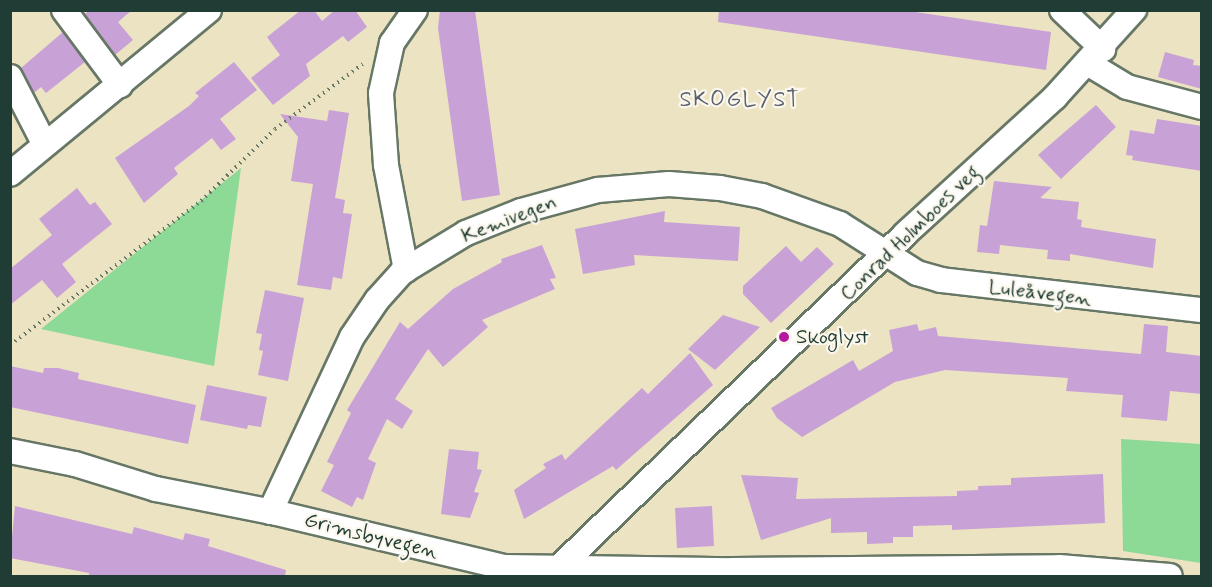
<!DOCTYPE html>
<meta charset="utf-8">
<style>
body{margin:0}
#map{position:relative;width:1212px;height:587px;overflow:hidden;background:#ece3c3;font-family:Mynerve,sans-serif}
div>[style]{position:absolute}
.green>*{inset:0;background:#8dd996}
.building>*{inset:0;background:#c8a2d6}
.path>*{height:4px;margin-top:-2px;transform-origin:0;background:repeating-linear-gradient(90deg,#677766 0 1.5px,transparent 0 6px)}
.roads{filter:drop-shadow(2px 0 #677766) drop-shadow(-2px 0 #677766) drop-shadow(0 2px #677766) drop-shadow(0 -2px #677766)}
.minor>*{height:24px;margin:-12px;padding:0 12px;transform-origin:12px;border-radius:12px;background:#fff}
.dots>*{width:16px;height:16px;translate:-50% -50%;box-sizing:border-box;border:3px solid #fbf7ec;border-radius:50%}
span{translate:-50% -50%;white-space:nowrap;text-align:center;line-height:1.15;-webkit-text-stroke:4.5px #fbf7ec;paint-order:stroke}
.street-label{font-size:21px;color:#1f3d34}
.poi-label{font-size:21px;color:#1f3d34}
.left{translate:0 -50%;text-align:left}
.neighbourhood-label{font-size:22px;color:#5a606d;letter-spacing:1.5px}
.frame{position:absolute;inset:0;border:12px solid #1f3d34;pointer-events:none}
</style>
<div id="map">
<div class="green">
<div style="clip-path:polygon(241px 168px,214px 366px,41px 329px)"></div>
<div style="clip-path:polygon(1121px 439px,1201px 444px,1201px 563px,1123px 551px)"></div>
</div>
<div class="building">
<div style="clip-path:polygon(90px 10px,132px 10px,118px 22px,133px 40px,115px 55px,85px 14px)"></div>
<div style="clip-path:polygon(301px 10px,314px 10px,322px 21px,335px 10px,355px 10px,367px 27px,348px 42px,343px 36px,306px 64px,310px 76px,273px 105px,251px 78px,280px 55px,267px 37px)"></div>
<div style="clip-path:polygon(440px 10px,475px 10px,500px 195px,462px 201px,438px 28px)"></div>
<div style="clip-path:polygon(719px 10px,902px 10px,1051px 32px,1046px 70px,718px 22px)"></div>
<div style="clip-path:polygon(63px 32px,85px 62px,46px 93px,41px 87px,34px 93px,21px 68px)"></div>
<div style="clip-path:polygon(1165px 52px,1194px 60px,1193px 65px,1202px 66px,1202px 89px,1158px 77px)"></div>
<div style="clip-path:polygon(234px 62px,257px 90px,220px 119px,236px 139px,221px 150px,212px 138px,174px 168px,178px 174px,144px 203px,115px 158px,189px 106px,199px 96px,195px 93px)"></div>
<div style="clip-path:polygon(1096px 105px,1116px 127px,1061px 179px,1038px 155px)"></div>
<div style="clip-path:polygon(329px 110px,349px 113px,335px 198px,345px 200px,343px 213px,352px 214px,342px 279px,333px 277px,331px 290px,297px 285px,313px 184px,291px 181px,298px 137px,280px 114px,327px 121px)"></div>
<div style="clip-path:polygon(1157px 119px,1202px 126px,1202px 171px,1132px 160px,1133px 156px,1126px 155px,1130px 130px,1154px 134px)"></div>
<div style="clip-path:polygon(994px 181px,1052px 187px,1040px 198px,1079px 202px,1077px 219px,1082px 220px,1081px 227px,1156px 239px,1153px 268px,1070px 254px,1070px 261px,1047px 259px,1048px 250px,1000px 245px,999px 254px,977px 252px,980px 225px,987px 226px)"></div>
<div style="clip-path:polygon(77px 188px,90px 205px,95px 202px,112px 224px,62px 264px,76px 282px,57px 298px,42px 280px,10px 305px,10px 269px,52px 235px,39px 219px)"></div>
<div style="clip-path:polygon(665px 211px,664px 222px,740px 227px,738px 261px,634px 255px,635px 265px,583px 274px,575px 229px)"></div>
<div style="clip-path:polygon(542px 245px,556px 278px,550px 279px,555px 289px,482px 320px,488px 327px,443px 367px,428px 349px,395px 399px,413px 411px,402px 429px,387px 419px,368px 459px,376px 463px,363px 500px,357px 497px,352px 507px,321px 491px,334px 465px,327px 462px,351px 413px,347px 410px,400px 322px,408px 329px,453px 289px,502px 262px,501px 259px)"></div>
<div style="clip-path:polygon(786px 246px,801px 262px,817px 247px,834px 264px,771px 323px,743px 294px,743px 286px)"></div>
<div style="clip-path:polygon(265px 290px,304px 298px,288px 381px,258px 375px,263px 351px,259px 350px,262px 334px,256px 333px)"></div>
<div style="clip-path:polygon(723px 315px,760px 327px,715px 370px,688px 349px)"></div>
<div style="clip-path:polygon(917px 324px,919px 331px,936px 327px,938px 336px,1141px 354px,1144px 324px,1168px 326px,1166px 352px,1202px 356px,1202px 394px,1170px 391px,1167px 421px,1121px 417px,1123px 395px,1066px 391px,1068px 378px,945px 370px,895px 382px,802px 437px,777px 418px,771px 408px,853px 360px,859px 371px,893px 351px,889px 330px)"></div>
<div style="clip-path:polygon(690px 353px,713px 385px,616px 470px,613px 466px,524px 519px,514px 490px,546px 468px,543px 464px,562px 454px,565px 460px,642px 388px,648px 394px)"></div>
<div style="clip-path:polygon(10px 366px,43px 373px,44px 368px,58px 368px,79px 373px,78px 379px,196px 405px,188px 444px,10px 407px)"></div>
<div style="clip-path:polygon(207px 385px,267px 397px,261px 427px,248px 425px,247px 429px,200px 420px)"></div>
<div style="clip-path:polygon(449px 449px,479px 452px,477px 469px,482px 470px,474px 492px,479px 493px,470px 518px,441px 514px)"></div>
<div style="clip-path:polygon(1103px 474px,1105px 523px,952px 530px,952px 525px,913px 526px,913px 537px,893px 537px,893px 543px,867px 544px,867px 532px,831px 533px,831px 518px,761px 540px,741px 475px,798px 478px,796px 499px,957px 496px,957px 491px,978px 490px,978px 486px,1011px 485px,1011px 478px)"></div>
<div style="clip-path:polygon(15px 506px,132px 534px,134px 527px,183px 540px,185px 533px,210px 539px,208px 546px,286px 570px,285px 576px,89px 576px,89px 573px,10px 558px)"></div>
<div style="clip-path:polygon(712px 506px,714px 546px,677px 548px,675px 508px)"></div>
</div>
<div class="path">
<div style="left:10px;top:345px;width:239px;rotate:-37deg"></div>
<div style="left:201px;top:201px;width:103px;rotate:-44.2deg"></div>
<div style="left:275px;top:129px;width:109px;rotate:-36.5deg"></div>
</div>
<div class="roads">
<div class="minor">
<div style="left:64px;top:10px;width:94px;rotate:53.3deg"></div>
<div style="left:1062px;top:10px;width:57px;rotate:43.6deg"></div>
<div style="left:1089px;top:64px;width:44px;rotate:31.2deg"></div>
<div style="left:1127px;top:87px;width:78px;rotate:14.9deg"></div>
<div style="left:10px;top:77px;width:76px;rotate:62.8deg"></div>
<div style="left:10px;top:174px;width:258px;rotate:-39.5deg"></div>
<div style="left:406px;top:270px;width:107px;rotate:-100.8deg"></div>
<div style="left:386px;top:165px;width:72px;rotate:-94deg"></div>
<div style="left:381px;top:93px;width:51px;rotate:-77.6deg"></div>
<div style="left:392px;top:43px;width:40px;rotate:-55.1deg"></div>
<div style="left:10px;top:451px;width:66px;rotate:11.3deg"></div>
<div style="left:75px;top:464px;width:85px;rotate:17.2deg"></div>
<div style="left:156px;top:489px;width:123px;rotate:11.2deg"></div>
<div style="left:277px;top:513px;width:233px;rotate:13.4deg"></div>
<div style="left:504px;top:567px;width:229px;rotate:0.8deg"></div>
<div style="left:733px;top:570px;width:326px;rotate:-0.5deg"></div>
<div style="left:1059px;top:567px;width:111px;rotate:4.6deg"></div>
<div style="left:270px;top:512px;width:193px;rotate:-64.9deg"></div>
<div style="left:352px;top:337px;width:45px;rotate:-56deg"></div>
<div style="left:377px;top:300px;width:38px;rotate:-48deg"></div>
<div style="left:402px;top:272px;width:75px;rotate:-31.4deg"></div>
<div style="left:466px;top:233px;width:59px;rotate:-21.8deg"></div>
<div style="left:521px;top:211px;width:80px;rotate:-15.3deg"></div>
<div style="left:598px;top:190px;width:71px;rotate:-4.8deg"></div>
<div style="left:669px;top:184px;width:51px;rotate:4.5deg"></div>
<div style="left:720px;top:188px;width:43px;rotate:10.8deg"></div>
<div style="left:762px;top:196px;width:83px;rotate:19.7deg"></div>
<div style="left:840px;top:224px;width:91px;rotate:32.5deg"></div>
<div style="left:917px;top:273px;width:25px;rotate:16deg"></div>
<div style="left:941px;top:280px;width:263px;rotate:6.6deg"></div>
<div style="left:551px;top:575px;width:492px;rotate:-43.9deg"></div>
<div style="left:905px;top:234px;width:203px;rotate:-42.4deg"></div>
<div style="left:1055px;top:97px;width:118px;rotate:-47.8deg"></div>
</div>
</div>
<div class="dots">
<div style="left:784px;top:337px;background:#b5179e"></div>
</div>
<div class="street-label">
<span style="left:509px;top:219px;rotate:-21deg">Kemivegen</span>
<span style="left:910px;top:233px;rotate:-44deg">Conrad Holmboes veg</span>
<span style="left:1040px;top:293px;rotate:7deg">Luleåvegen</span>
<span style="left:371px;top:536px;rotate:14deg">Grimsbyvegen</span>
</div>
<div class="poi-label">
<span class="left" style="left:796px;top:337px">Skoglyst</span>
</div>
<div class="neighbourhood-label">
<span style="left:740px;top:101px">SKOGLYST</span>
</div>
<div class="frame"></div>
</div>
